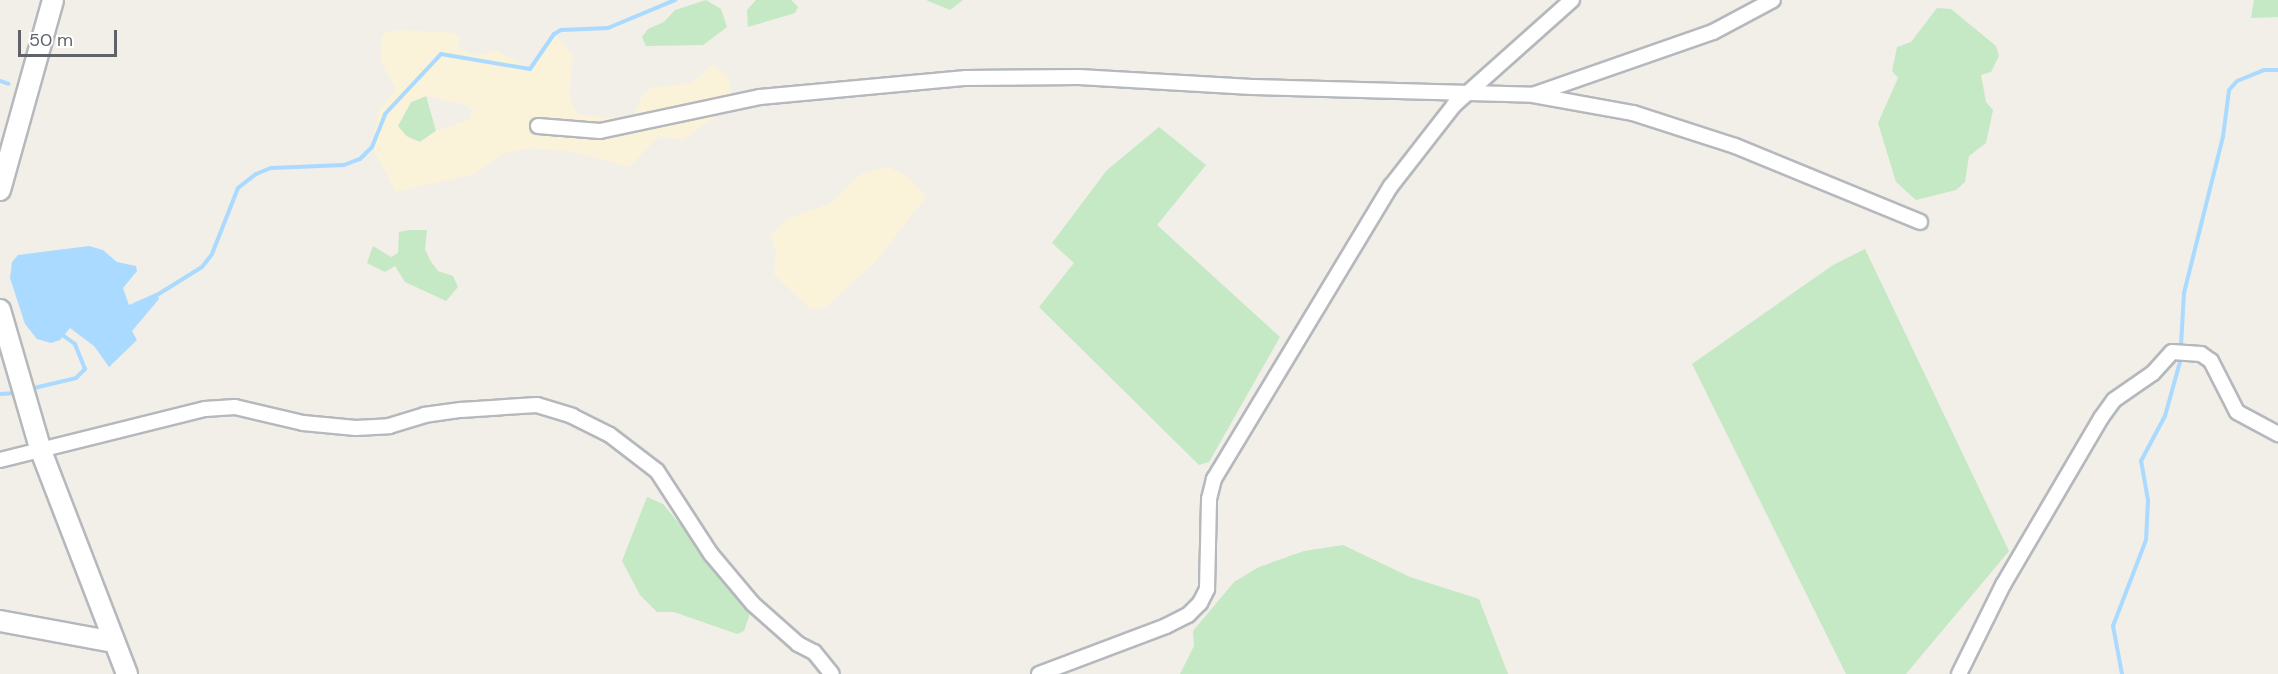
<!DOCTYPE html>
<style>
body{margin:0}
#map{position:relative;width:2278px;height:674px;overflow:hidden;background:#f1efe8;font-family:"DM Sans",sans-serif}
div>[style]{position:absolute}
.green>*{inset:0;background:#c5e8c5}
.sand>*{inset:0;background:#fbf3d9}
.water>*{inset:0;background:#aadaff}
.stream>*{height:4px;margin:-2px;padding:0 2px;transform-origin:2px;border-radius:2px;background:#aadaff}
.roads{filter:drop-shadow(2px 0 #b5b8bc) drop-shadow(-2px 0 #b5b8bc) drop-shadow(0 2px #b5b8bc) drop-shadow(0 -2px #b5b8bc)}
.street>*{height:14px;margin:-7px;padding:0 7px;transform-origin:7px;border-radius:7px;background:#fff}
.secondary>*{height:20px;margin:-10px;padding:0 10px;transform-origin:10px;border-radius:10px;background:#fff}
span{translate:-50% -50%;white-space:nowrap;text-align:center;line-height:1.15;-webkit-text-stroke:4.5px #fff;paint-order:stroke}
.scale{position:absolute;left:18px;top:30px;width:99px;height:27px;box-sizing:border-box;border:3px solid #5f6368;border-top:0;padding-left:8px;font-size:18px;line-height:21px;white-space:nowrap;color:#5f6368;-webkit-text-stroke:4px #fff;paint-order:stroke}
</style>
<div id="map">
<div class="green">
<div style="clip-path:polygon(706px 0,721px 9px,727px 27px,703px 45px,646px 46px,642px 37px,648px 29px,664px 22px,675px 10px)"></div>
<div style="clip-path:polygon(756px 0,791px 0,798px 7px,795px 13px,748px 27px,747px 10px)"></div>
<div style="clip-path:polygon(926px 0,963px 0,950px 10px)"></div>
<div style="clip-path:polygon(2254px 0,2278px 0,2278px 17px,2251px 18px)"></div>
<div style="clip-path:polygon(1937px 8px,1951px 9px,1996px 46px,1999px 56px,1991px 72px,1981px 75px,1986px 102px,1993px 110px,1986px 143px,1969px 156px,1965px 182px,1956px 190px,1916px 200px,1896px 182px,1878px 123px,1898px 78px,1892px 71px,1897px 47px,1911px 42px)"></div>
<div style="clip-path:polygon(426px 96px,436px 131px,420px 142px,400px 133px,397px 126px,411px 102px)"></div>
<div style="clip-path:polygon(1159px 127px,1206px 165px,1157px 225px,1280px 337px,1209px 462px,1199px 465px,1039px 307px,1074px 263px,1052px 243px,1107px 170px)"></div>
<div style="clip-path:polygon(409px 230px,427px 230px,425px 249px,430px 260px,438px 271px,453px 276px,458px 287px,446px 301px,405px 282px,395px 266px,385px 272px,367px 263px,373px 246px,391px 257px,398px 253px,399px 232px)"></div>
<div style="clip-path:polygon(1865px 249px,2009px 551px,1906px 674px,1846px 674px,1692px 364px,1833px 265px)"></div>
<div style="clip-path:polygon(647px 497px,663px 504px,751px 610px,744px 631px,737px 634px,674px 612px,657px 612px,640px 595px,622px 561px)"></div>
<div style="clip-path:polygon(1343px 545px,1410px 577px,1479px 599px,1508px 674px,1180px 674px,1194px 646px,1193px 631px,1234px 582px,1259px 567px,1304px 551px)"></div>
</div>
<div class="sand">
<div style="clip-path:polygon(evenodd,398px 30px,454px 33px,460px 37px,458px 48px,476px 56px,496px 50px,530px 69px,554px 34px,573px 55px,569px 96px,575px 111px,581px 115px,620px 119px,633px 116px,642px 96px,651px 88px,692px 83px,713px 64px,729px 80px,733px 103px,683px 140px,659px 136px,629px 167px,571px 151px,529px 148px,504px 153px,474px 174px,396px 192px,372px 147px,379px 111px,396px 89px,381px 62px,381px 40px,385px 33px,398px 30px,426px 96px,467px 105px,472px 111px,469px 120px,436px 131px,420px 142px,408px 138px,398px 126px,411px 102px,426px 96px)"></div>
<div style="clip-path:polygon(888px 167px,906px 175px,926px 197px,875px 262px,825px 308px,810px 309px,774px 274px,776px 251px,771px 235px,787px 219px,831px 203px,859px 175px)"></div>
</div>
<div class="water">
<div style="clip-path:polygon(89px 246px,103px 250px,117px 262px,136px 266px,137px 271px,123px 288px,129px 305px,156px 293px,159px 299px,132px 331px,137px 340px,109px 367px,94px 346px,70px 328px,60px 340px,51px 343px,37px 339px,25px 324px,10px 278px,12px 262px,18px 255px)"></div>
</div>
<div class="stream">
<div style="left:0;top:81px;width:9px;rotate:18deg"></div>
<div style="left:157px;top:295px;width:53px;rotate:-31.9deg"></div>
<div style="left:202px;top:267px;width:16px;rotate:-52deg"></div>
<div style="left:212px;top:254px;width:71px;rotate:-68.5deg"></div>
<div style="left:238px;top:188px;width:23px;rotate:-38deg"></div>
<div style="left:256px;top:174px;width:16px;rotate:-22deg"></div>
<div style="left:271px;top:168px;width:73px;rotate:-2.4deg"></div>
<div style="left:344px;top:165px;width:17px;rotate:-21deg"></div>
<div style="left:360px;top:159px;width:17px;rotate:-45deg"></div>
<div style="left:372px;top:147px;width:35px;rotate:-68deg"></div>
<div style="left:385px;top:114px;width:82px;rotate:-47deg"></div>
<div style="left:441px;top:54px;width:90px;rotate:9.6deg"></div>
<div style="left:530px;top:69px;width:42px;rotate:-55.6deg"></div>
<div style="left:554px;top:34px;width:8px;rotate:-30deg"></div>
<div style="left:561px;top:30px;width:47px;rotate:-2.4deg"></div>
<div style="left:608px;top:28px;width:73px;rotate:-22.7deg"></div>
<div style="left:30px;top:389px;width:47px;rotate:-13.4deg"></div>
<div style="left:76px;top:378px;width:13px;rotate:-45deg"></div>
<div style="left:85px;top:369px;width:27px;rotate:-112deg"></div>
<div style="left:75px;top:344px;width:14px;rotate:-144deg"></div>
<div style="left:0;top:394px;width:17px;rotate:-3deg"></div>
<div style="left:2122px;top:674px;width:49px;rotate:-100.6deg"></div>
<div style="left:2113px;top:626px;width:92px;rotate:-69deg"></div>
<div style="left:2146px;top:540px;width:40px;rotate:-87.1deg"></div>
<div style="left:2148px;top:500px;width:40px;rotate:-100deg"></div>
<div style="left:2141px;top:461px;width:51px;rotate:-61.9deg"></div>
<div style="left:2165px;top:416px;width:56px;rotate:-74.5deg"></div>
<div style="left:2180px;top:362px;width:69px;rotate:-86.7deg"></div>
<div style="left:2184px;top:293px;width:161px;rotate:-76deg"></div>
<div style="left:2223px;top:137px;width:47px;rotate:-82.7deg"></div>
<div style="left:2229px;top:90px;width:12px;rotate:-48deg"></div>
<div style="left:2237px;top:81px;width:29px;rotate:-22deg"></div>
<div style="left:2264px;top:70px;width:14px"></div>
</div>
<div class="roads">
<div class="street">
<div style="left:1535px;top:94px;width:188px;rotate:-19.2deg"></div>
<div style="left:1713px;top:32px;width:68px;rotate:-28.1deg"></div>
<div style="left:538px;top:126px;width:62px;rotate:4.6deg"></div>
<div style="left:600px;top:131px;width:164px;rotate:-12deg"></div>
<div style="left:760px;top:97px;width:207px;rotate:-5.3deg"></div>
<div style="left:966px;top:78px;width:113px;rotate:-0.5deg"></div>
<div style="left:1079px;top:77px;width:173px;rotate:3.3deg"></div>
<div style="left:1252px;top:87px;width:281px;rotate:1.6deg"></div>
<div style="left:1533px;top:95px;width:102px;rotate:10.2deg"></div>
<div style="left:1633px;top:113px;width:107px;rotate:17.9deg"></div>
<div style="left:1735px;top:146px;width:200px;rotate:22.3deg"></div>
<div style="left:0;top:460px;width:211px;rotate:-14deg"></div>
<div style="left:205px;top:409px;width:30px;rotate:-4deg"></div>
<div style="left:235px;top:407px;width:70px;rotate:13.2deg"></div>
<div style="left:303px;top:423px;width:53px;rotate:5.4deg"></div>
<div style="left:356px;top:428px;width:33px;rotate:-3deg"></div>
<div style="left:389px;top:426px;width:37px;rotate:-17deg"></div>
<div style="left:424px;top:415px;width:37px;rotate:-8deg"></div>
<div style="left:461px;top:410px;width:76px;rotate:-3.8deg"></div>
<div style="left:537px;top:405px;width:37px;rotate:17deg"></div>
<div style="left:572px;top:416px;width:42px;rotate:26.6deg"></div>
<div style="left:610px;top:435px;width:59px;rotate:37.5deg"></div>
<div style="left:657px;top:471px;width:99px;rotate:57deg"></div>
<div style="left:711px;top:554px;width:65px;rotate:50deg"></div>
<div style="left:753px;top:604px;width:60px;rotate:41.6deg"></div>
<div style="left:798px;top:644px;width:18px;rotate:27deg"></div>
<div style="left:814px;top:652px;width:28px;rotate:51deg"></div>
<div style="left:1039px;top:674px;width:136px;rotate:-20.7deg"></div>
<div style="left:1166px;top:626px;width:25px;rotate:-27deg"></div>
<div style="left:1188px;top:615px;width:17px;rotate:-45deg"></div>
<div style="left:1200px;top:603px;width:16px;rotate:-63deg"></div>
<div style="left:1207px;top:589px;width:90px;rotate:-88.7deg"></div>
<div style="left:1209px;top:499px;width:21px;rotate:-76deg"></div>
<div style="left:1214px;top:479px;width:342px;rotate:-58.9deg"></div>
<div style="left:1391px;top:186px;width:103px;rotate:-52.1deg"></div>
<div style="left:1454px;top:105px;width:158px;rotate:-41.7deg"></div>
<div style="left:1959px;top:674px;width:99px;rotate:-63.7deg"></div>
<div style="left:2003px;top:585px;width:194px;rotate:-59.6deg"></div>
<div style="left:2101px;top:418px;width:22px;rotate:-54deg"></div>
<div style="left:2114px;top:400px;width:47px;rotate:-34.7deg"></div>
<div style="left:2153px;top:373px;width:28px;rotate:-48deg"></div>
<div style="left:2172px;top:352px;width:29px;rotate:4deg"></div>
<div style="left:2201px;top:354px;width:12px;rotate:35deg"></div>
<div style="left:2211px;top:361px;width:57px;rotate:63deg"></div>
<div style="left:2237px;top:412px;width:47px;rotate:28.2deg"></div>
</div>
<div class="secondary">
<div style="left:0;top:190px;width:197px;rotate:-74.4deg"></div>
<div style="left:0;top:310px;width:147px;rotate:73.8deg"></div>
<div style="left:41px;top:451px;width:239px;rotate:68.9deg"></div>
<div style="left:0;top:621px;width:115px;rotate:10.5deg"></div>
</div>
</div>
<div class="scale">50 m</div>
</div>
